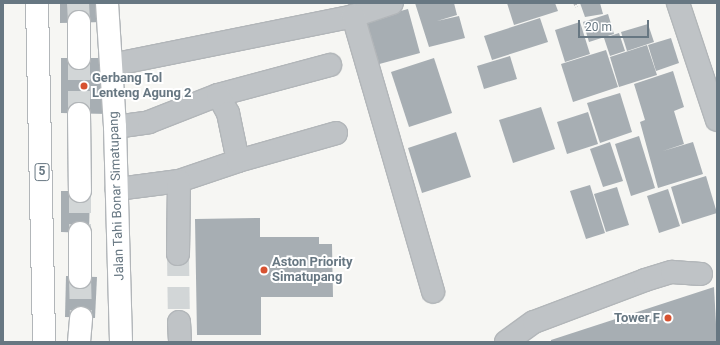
<!DOCTYPE html>
<style>
body{margin:0}
#map{position:relative;width:720px;height:345px;overflow:hidden;background:#f6f6f3;font-family:Roboto,sans-serif}
div>[style]{position:absolute}
.building>*{inset:0;background:#a7aeb3}
.minor-tunnel>*{height:22px;margin-top:-11px;transform-origin:0;background:repeating-linear-gradient(90deg,#d2d6d7 0 22px,transparent 0 33px)}
.highway-tunnel>*{height:22px;margin-top:-11px;transform-origin:0;background:repeating-linear-gradient(90deg,#d2d6d7 0 22px,transparent 0 33px)}
.path>*{height:2.5px;margin-top:-1.25px;transform-origin:0;background:repeating-linear-gradient(90deg,#b9bcbe 0 2px,transparent 0 4px)}
.roads{filter:drop-shadow(1px 0 #b2b6b9) drop-shadow(-1px 0 #b2b6b9) drop-shadow(0 1px #b2b6b9) drop-shadow(0 -1px #b2b6b9)}
.minor>*{height:22px;margin:-11px;padding:0 11px;transform-origin:11px;border-radius:11px;background:#bfc3c6}
.highway>*{height:22px;margin:-11px;padding:0 11px;transform-origin:11px;border-radius:11px;background:#fff}
.dots>*{width:11px;height:11px;translate:-50% -50%;box-sizing:border-box;border:2px solid #fff;border-radius:50%}
span{translate:-50% -50%;white-space:nowrap;text-align:center;line-height:1.15;-webkit-text-stroke:4px #fff;paint-order:stroke}
.shield-label span{padding:1px 3px;background:#fff;border:1px solid;border-radius:3px;-webkit-text-stroke-width:0}
.shield-label{font-size:12px;color:#677782;font-weight:700}
.poi-label{font-size:13px;color:#677782;font-weight:700}
.left{translate:0 -50%;text-align:left}
.right{translate:-100% -50%;text-align:right}
.street-label{font-size:13px;color:#677782}
.frame{position:absolute;inset:0;border:4px solid #677782;pointer-events:none}
.scale{position:absolute;left:578px;top:20px;width:71px;height:18px;box-sizing:border-box;border:2px solid #677782;border-top:0;padding-left:5px;font-size:12px;line-height:14px;white-space:nowrap;color:#677782;-webkit-text-stroke:3px #fff;paint-order:stroke}
</style>
<div id="map">
<div class="building">
<div style="clip-path:polygon(60px 3px,104px 3px,105px 22px,60px 23px)"></div>
<div style="clip-path:polygon(415px 3px,454px 3px,457px 15px,437px 21px,459px 16px,465px 38px,429px 47px)"></div>
<div style="clip-path:polygon(507px 3px,555px 3px,558px 11px,514px 25px)"></div>
<div style="clip-path:polygon(580px 3px,600px 3px,603px 14px,585px 17px)"></div>
<div style="clip-path:polygon(408px 9px,420px 53px,372px 66px,360px 22px)"></div>
<div style="clip-path:polygon(608px 14px,614px 34px,589px 42px,583px 22px)"></div>
<div style="clip-path:polygon(540px 18px,548px 42px,492px 60px,484px 36px)"></div>
<div style="clip-path:polygon(580px 22px,590px 54px,565px 62px,555px 30px)"></div>
<div style="clip-path:polygon(648px 24px,654px 42px,627px 51px,621px 32px)"></div>
<div style="clip-path:polygon(619px 33px,625px 51px,610px 56px,604px 38px)"></div>
<div style="clip-path:polygon(671px 38px,679px 63px,656px 71px,648px 45px)"></div>
<div style="clip-path:polygon(647px 45px,657px 75px,619px 87px,610px 57px)"></div>
<div style="clip-path:polygon(606px 50px,618px 87px,573px 102px,561px 64px)"></div>
<div style="clip-path:polygon(510px 56px,517px 79px,484px 89px,477px 66px)"></div>
<div style="clip-path:polygon(61px 58px,107px 58px,108px 114px,61px 113px)"></div>
<div style="clip-path:polygon(434px 58px,452px 113px,409px 127px,391px 72px)"></div>
<div style="clip-path:polygon(673px 71px,684px 107px,674px 111px,684px 144px,663px 151px,693px 142px,703px 174px,658px 188px,640px 122px,645px 120px,634px 84px)"></div>
<div style="clip-path:polygon(620px 93px,632px 132px,600px 143px,587px 103px)"></div>
<div style="clip-path:polygon(541px 107px,555px 149px,513px 163px,499px 120px)"></div>
<div style="clip-path:polygon(588px 112px,598px 144px,567px 154px,557px 122px)"></div>
<div style="clip-path:polygon(456px 132px,471px 177px,422px 193px,408px 148px)"></div>
<div style="clip-path:polygon(639px 136px,655px 188px,631px 196px,615px 144px)"></div>
<div style="clip-path:polygon(610px 142px,623px 181px,603px 187px,590px 149px)"></div>
<div style="clip-path:polygon(706px 176px,717px 213px,682px 224px,671px 187px)"></div>
<div style="clip-path:polygon(590px 185px,605px 233px,586px 239px,570px 191px)"></div>
<div style="clip-path:polygon(617px 187px,629px 225px,606px 232px,594px 194px)"></div>
<div style="clip-path:polygon(668px 189px,680px 226px,659px 233px,647px 196px)"></div>
<div style="clip-path:polygon(61px 191px,90px 191px,89px 233px,61px 232px)"></div>
<div style="clip-path:polygon(260px 218px,260px 237px,319px 237px,319px 244px,332px 244px,333px 297px,261px 297px,261px 335px,197px 335px,195px 219px)"></div>
<div style="clip-path:polygon(66px 276px,97px 277px,95px 318px,65px 317px)"></div>
<div style="clip-path:polygon(714px 287px,717px 342px,551px 342px,551px 340px)"></div>
</div>
<div class="minor-tunnel">
<div style="left:178px;top:254px;width:68px;rotate:89.2deg"></div>
</div>
<div class="highway-tunnel">
<div style="left:78px;top:3px;width:19px;rotate:87deg"></div>
<div style="left:79px;top:58px;width:56px;rotate:90deg"></div>
<div style="left:80px;top:191px;width:42px;rotate:90deg"></div>
<div style="left:80px;top:277px;width:41px;rotate:88.6deg"></div>
</div>
<div class="path">
<div style="left:575px;top:3px;width:4px;rotate:63deg"></div>
</div>
<div class="roads">
<div class="minor">
<div style="left:678px;top:3px;width:123px;rotate:71.6deg"></div>
<div style="left:353px;top:16px;width:41px;rotate:-18.4deg"></div>
<div style="left:111px;top:65px;width:247px;rotate:-11.4deg"></div>
<div style="left:353px;top:16px;width:287px;rotate:73.8deg"></div>
<div style="left:218px;top:95px;width:116px;rotate:-15deg"></div>
<div style="left:115px;top:127px;width:34px;rotate:-8deg"></div>
<div style="left:149px;top:122px;width:74px;rotate:-21.4deg"></div>
<div style="left:218px;top:95px;width:21px;rotate:61deg"></div>
<div style="left:228px;top:113px;width:49px;rotate:78.2deg"></div>
<div style="left:238px;top:161px;width:62px;rotate:161.3deg"></div>
<div style="left:179px;top:181px;width:63px;rotate:172.6deg"></div>
<div style="left:238px;top:161px;width:102px;rotate:-15.9deg"></div>
<div style="left:178px;top:254px;width:73px;rotate:-89.2deg"></div>
<div style="left:179px;top:322px;width:20px;rotate:87deg"></div>
<div style="left:506px;top:342px;width:34px;rotate:-36deg"></div>
<div style="left:534px;top:322px;width:119px;rotate:-20.7deg"></div>
<div style="left:645px;top:280px;width:28px;rotate:-17deg"></div>
<div style="left:672px;top:272px;width:29px;rotate:4deg"></div>
</div>
<div class="highway">
<div style="left:37px;top:3px;width:339px;rotate:88.8deg"></div>
<div style="left:107px;top:3px;width:124px;rotate:86.3deg"></div>
<div style="left:115px;top:127px;width:215px;rotate:88.4deg"></div>
<div style="left:79px;top:22px;width:36px;rotate:90deg"></div>
<div style="left:79px;top:114px;width:77px;rotate:89.3deg"></div>
<div style="left:80px;top:277px;width:44px;rotate:-90deg"></div>
<div style="left:79px;top:342px;width:24px;rotate:-85deg"></div>
</div>
</div>
<div class="dots">
<div style="left:84px;top:86px;background:#d75231"></div>
<div style="left:264px;top:270px;background:#d75231"></div>
<div style="left:668px;top:318px;background:#d75231"></div>
</div>
<div class="shield-label">
<span style="left:42px;top:172px">5</span>
</div>
<div class="poi-label">
<span class="left" style="left:92px;top:86px">Gerbang Tol<br>Lenteng Agung 2</span>
<span class="left" style="left:272px;top:270px">Aston Priority<br>Simatupang</span>
<span class="right" style="left:660px;top:318px">Tower F</span>
</div>
<div class="street-label">
<span style="left:117px;top:196px;rotate:-92deg">Jalan Tahi Bonar Simatupang</span>
</div>
<div class="frame"></div>
<div class="scale">20 m</div>
</div>
